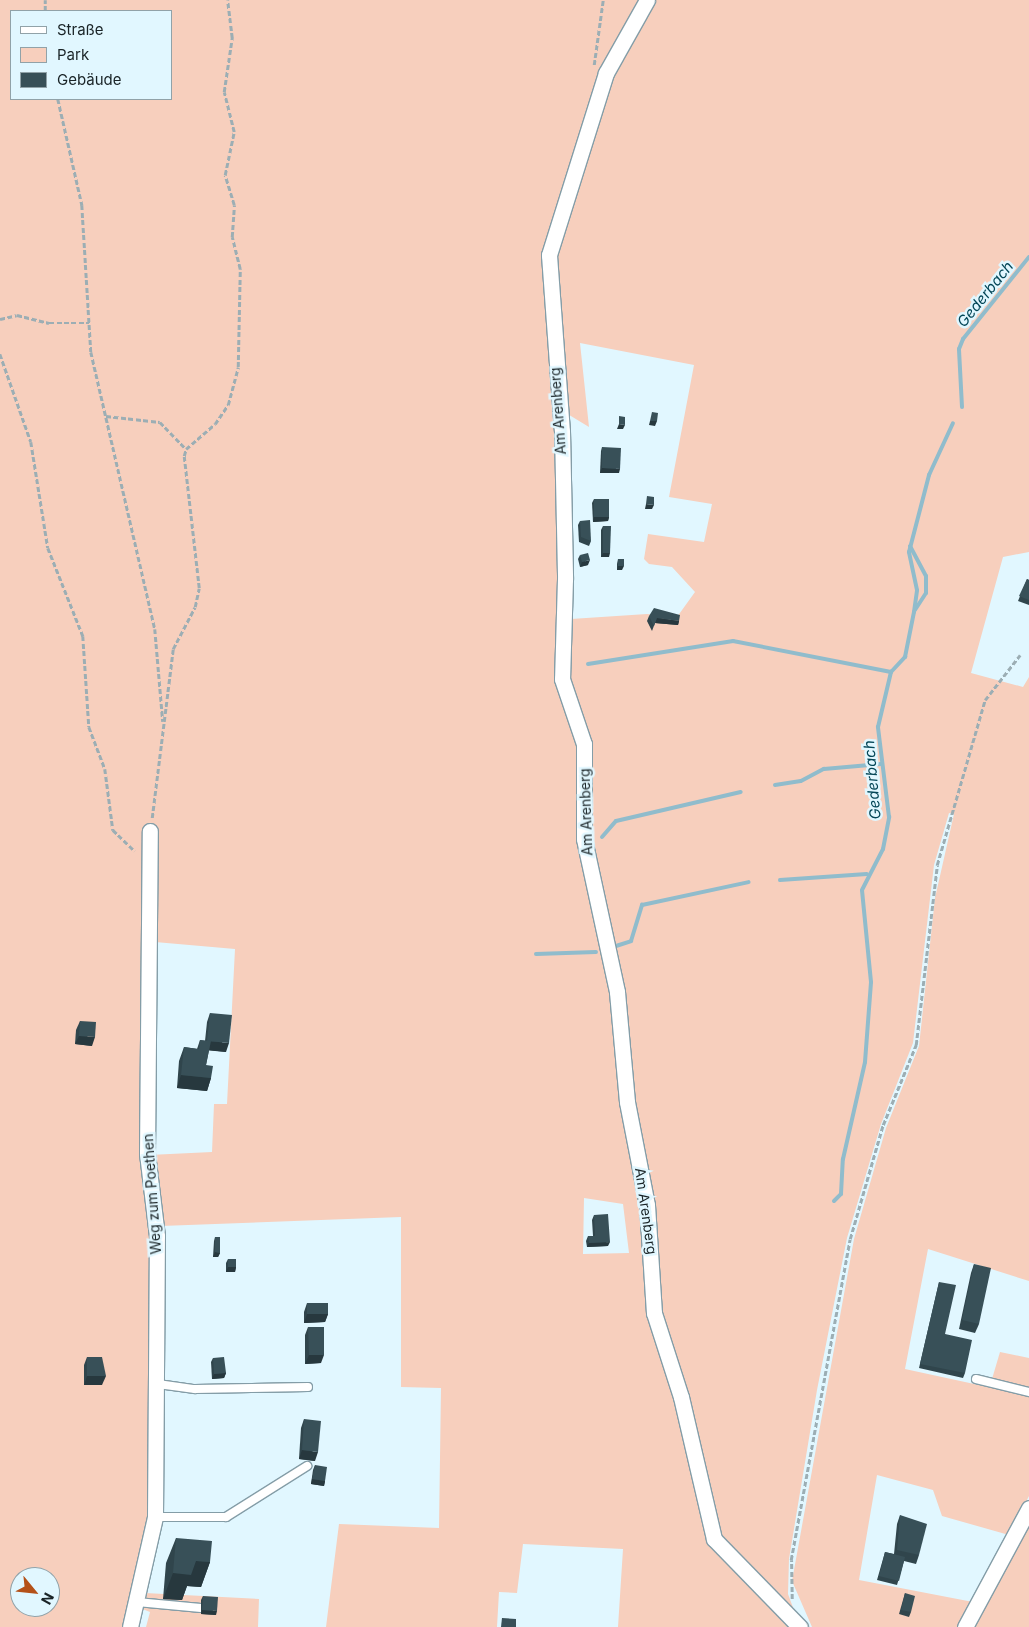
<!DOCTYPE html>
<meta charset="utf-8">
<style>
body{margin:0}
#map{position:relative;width:1029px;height:1627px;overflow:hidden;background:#e1f7ff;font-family:Inter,sans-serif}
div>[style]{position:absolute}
.green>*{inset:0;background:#f7cfbd}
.stream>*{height:4px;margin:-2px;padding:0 2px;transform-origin:2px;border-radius:2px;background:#90bccc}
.path>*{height:2.5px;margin-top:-1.25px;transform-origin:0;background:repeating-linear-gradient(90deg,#9caeb4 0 5px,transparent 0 7.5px)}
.roads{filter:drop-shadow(1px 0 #849da7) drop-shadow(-1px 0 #849da7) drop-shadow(0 1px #849da7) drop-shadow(0 -1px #849da7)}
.lane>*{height:8px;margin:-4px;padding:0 4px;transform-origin:4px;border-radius:4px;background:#fff}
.street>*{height:15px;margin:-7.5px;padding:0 7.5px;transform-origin:7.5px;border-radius:7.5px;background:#fff}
.wall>*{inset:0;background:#30454c}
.shaded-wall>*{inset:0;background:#27383e}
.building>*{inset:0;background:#385058}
span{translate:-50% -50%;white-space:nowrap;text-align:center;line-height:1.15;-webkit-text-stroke:5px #e1f7ff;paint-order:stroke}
.street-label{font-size:14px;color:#192326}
.water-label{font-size:15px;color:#044657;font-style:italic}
.legend{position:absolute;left:10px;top:10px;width:162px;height:90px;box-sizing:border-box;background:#e1f7ff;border:1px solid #91a2a8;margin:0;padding:6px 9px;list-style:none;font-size:15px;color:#192326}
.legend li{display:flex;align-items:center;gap:10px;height:25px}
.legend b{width:25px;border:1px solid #91a2a8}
.north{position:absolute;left:10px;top:1567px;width:50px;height:50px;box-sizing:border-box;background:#e1f7ff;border:1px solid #91a2a8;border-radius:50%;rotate:118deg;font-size:14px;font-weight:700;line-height:20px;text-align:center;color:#192326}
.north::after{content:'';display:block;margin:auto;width:18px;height:22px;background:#b45119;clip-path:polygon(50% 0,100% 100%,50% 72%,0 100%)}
</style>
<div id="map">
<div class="green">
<div style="clip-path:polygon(evenodd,0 0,1029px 0,1029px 552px,1003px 557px,971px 673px,1023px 687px,1029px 677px,1029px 1281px,928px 1249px,905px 1369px,1029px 1396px,1029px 1496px,1009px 1535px,942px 1516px,933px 1490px,877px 1475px,859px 1580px,973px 1602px,957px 1627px,812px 1627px,792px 1581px,854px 1239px,886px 1128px,919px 1046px,935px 898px,954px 814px,949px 813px,934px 865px,913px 1043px,881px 1124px,847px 1238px,817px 1390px,789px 1559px,788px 1594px,795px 1613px,716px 1536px,711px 1524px,684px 1396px,657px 1313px,652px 1205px,640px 1204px,650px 1267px,651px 1312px,678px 1396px,705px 1527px,712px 1539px,799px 1627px,618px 1627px,623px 1549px,523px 1544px,517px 1593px,499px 1592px,497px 1627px,326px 1627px,339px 1524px,439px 1528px,441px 1388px,401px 1387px,401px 1217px,161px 1226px,149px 1155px,212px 1152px,214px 1104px,227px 1104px,235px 949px,155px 942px,155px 832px,146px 830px,140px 1119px,153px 1251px,152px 1517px,128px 1627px,0 1627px,0 0,11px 11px,171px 11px,171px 99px,11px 99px,11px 11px,0 0,580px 343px,694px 365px,669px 497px,712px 504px,704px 542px,648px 534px,644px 559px,649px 564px,672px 567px,695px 592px,677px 617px,647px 614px,571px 619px,572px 570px,562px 563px,559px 453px,561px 410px,589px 427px,580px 343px,0 0,584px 1198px,623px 1204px,629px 1253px,583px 1254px,584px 1198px,0 0,20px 1577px,50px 1577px,50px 1607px,20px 1607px,20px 1577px)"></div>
<div style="clip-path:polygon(1000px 1352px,1029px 1358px,1029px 1388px,992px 1379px)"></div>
<div style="clip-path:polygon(1029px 1515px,1029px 1627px,968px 1627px)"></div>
<div style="clip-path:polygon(145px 1593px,259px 1599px,258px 1627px,146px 1627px,150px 1612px,140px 1608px)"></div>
</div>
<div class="stream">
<div style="left:962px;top:407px;width:58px;rotate:-93deg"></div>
<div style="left:959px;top:349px;width:11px;rotate:-68deg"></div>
<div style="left:963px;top:339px;width:105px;rotate:-51.2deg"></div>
<div style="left:910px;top:546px;width:34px;rotate:62deg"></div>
<div style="left:926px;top:576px;width:17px;rotate:90deg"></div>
<div style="left:926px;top:593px;width:20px;rotate:123deg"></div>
<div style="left:588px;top:664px;width:147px;rotate:-9deg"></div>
<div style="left:733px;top:641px;width:161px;rotate:11.1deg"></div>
<div style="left:775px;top:785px;width:26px;rotate:-9deg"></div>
<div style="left:801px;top:781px;width:26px;rotate:-28deg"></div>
<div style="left:824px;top:769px;width:57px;rotate:-5deg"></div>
<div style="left:602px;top:837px;width:21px;rotate:-49deg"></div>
<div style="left:616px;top:821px;width:128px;rotate:-13.1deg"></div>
<div style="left:780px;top:880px;width:87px;rotate:-3.9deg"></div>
<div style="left:616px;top:946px;width:16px;rotate:-18deg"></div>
<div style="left:631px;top:941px;width:38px;rotate:-73deg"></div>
<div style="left:642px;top:905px;width:109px;rotate:-12.1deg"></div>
<div style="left:536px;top:954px;width:60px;rotate:-1.9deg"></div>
<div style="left:834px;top:1201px;width:10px;rotate:-45deg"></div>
<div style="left:841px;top:1194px;width:35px;rotate:-87deg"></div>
<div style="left:843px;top:1159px;width:99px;rotate:-77.2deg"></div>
<div style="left:865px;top:1062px;width:80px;rotate:-85.7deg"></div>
<div style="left:871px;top:982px;width:92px;rotate:-95.6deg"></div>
<div style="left:862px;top:890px;width:46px;rotate:-62.9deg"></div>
<div style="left:883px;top:849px;width:33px;rotate:-79deg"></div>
<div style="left:889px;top:817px;width:91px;rotate:-97deg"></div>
<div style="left:878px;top:727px;width:57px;rotate:-76.7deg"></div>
<div style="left:891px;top:672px;width:21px;rotate:-47deg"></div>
<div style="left:905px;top:657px;width:46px;rotate:-78.7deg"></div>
<div style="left:914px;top:612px;width:22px;rotate:-82deg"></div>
<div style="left:917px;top:590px;width:39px;rotate:-102deg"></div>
<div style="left:909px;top:552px;width:80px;rotate:-75.4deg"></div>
<div style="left:929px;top:475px;width:57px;rotate:-65.2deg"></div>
</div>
<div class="path">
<div style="left:45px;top:11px;width:11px;rotate:-90deg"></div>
<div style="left:594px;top:65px;width:66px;rotate:-82.1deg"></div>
<div style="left:58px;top:99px;width:109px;rotate:77.2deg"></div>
<div style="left:82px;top:205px;width:147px;rotate:86.5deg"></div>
<div style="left:91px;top:352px;width:284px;rotate:77deg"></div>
<div style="left:155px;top:629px;width:93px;rotate:85.1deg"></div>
<div style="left:0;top:319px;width:17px;rotate:-13deg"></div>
<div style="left:17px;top:315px;width:33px;rotate:14deg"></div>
<div style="left:49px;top:323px;width:40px"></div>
<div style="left:0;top:354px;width:93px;rotate:70.6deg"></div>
<div style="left:31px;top:442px;width:107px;rotate:80.9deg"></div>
<div style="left:48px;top:548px;width:95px;rotate:68.3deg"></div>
<div style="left:83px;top:636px;width:91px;rotate:86.2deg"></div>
<div style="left:89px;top:727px;width:45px;rotate:69.1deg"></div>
<div style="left:105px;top:769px;width:62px;rotate:82.5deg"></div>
<div style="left:113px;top:830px;width:30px;rotate:44deg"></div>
<div style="left:106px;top:416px;width:54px;rotate:6.3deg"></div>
<div style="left:160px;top:422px;width:37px;rotate:46deg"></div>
<div style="left:152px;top:818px;width:170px;rotate:-82.9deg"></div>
<div style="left:173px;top:649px;width:47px;rotate:-62.4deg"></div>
<div style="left:195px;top:607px;width:19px;rotate:-78deg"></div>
<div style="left:199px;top:588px;width:133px;rotate:-96.5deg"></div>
<div style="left:184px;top:456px;width:7px;rotate:-74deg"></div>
<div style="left:186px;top:449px;width:38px;rotate:-41deg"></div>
<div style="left:215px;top:424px;width:23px;rotate:-56deg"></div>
<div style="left:228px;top:405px;width:39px;rotate:-75deg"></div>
<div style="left:238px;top:367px;width:98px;rotate:-88.8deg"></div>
<div style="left:240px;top:269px;width:33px;rotate:-104deg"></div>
<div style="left:232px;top:237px;width:32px;rotate:-86deg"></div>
<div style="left:234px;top:205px;width:31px;rotate:-107deg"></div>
<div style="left:225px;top:175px;width:44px;rotate:-78.2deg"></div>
<div style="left:234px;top:132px;width:41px;rotate:-104deg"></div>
<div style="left:224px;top:92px;width:55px;rotate:-81.6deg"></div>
<div style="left:232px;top:38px;width:38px;rotate:-97deg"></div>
<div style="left:792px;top:1599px;width:39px;rotate:-91deg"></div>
<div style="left:791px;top:1560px;width:326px;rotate:-79.6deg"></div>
<div style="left:850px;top:1239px;width:119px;rotate:-73.9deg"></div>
<div style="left:883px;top:1125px;width:87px;rotate:-67.6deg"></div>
<div style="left:916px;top:1045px;width:181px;rotate:-83.3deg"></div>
<div style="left:937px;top:865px;width:172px;rotate:-73.8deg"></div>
<div style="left:985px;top:700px;width:57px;rotate:-52.1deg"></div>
</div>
<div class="roads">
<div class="lane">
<div style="left:976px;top:1379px;width:55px;rotate:13.8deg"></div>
<div style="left:158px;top:1384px;width:37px;rotate:8deg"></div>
<div style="left:195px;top:1389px;width:113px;rotate:-1deg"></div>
<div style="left:155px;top:1517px;width:71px"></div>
<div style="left:226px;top:1517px;width:96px;rotate:-32.2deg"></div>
<div style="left:137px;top:1602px;width:64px;rotate:5.4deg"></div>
</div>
<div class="street">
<div style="left:647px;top:0;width:84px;rotate:119.3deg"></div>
<div style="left:606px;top:73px;width:191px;rotate:107.4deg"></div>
<div style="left:549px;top:255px;width:176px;rotate:85.8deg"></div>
<div style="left:562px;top:431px;width:148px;rotate:88.8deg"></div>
<div style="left:565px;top:579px;width:100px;rotate:91.7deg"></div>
<div style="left:562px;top:679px;width:69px;rotate:71.3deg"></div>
<div style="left:584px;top:744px;width:95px;rotate:90deg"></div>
<div style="left:584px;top:839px;width:157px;rotate:77.8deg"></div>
<div style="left:617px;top:992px;width:110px;rotate:84.8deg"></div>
<div style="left:627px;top:1102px;width:105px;rotate:79deg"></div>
<div style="left:647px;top:1205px;width:108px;rotate:86.3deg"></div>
<div style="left:654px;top:1313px;width:88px;rotate:72.2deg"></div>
<div style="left:681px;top:1397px;width:146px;rotate:76.9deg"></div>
<div style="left:714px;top:1539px;width:123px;rotate:45.7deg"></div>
<div style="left:130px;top:1627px;width:113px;rotate:-77.2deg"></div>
<div style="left:155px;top:1517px;width:281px;rotate:-89.6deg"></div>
<div style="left:157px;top:1236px;width:84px;rotate:-96.9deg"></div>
<div style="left:147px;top:1153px;width:322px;rotate:-89.5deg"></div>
<div style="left:965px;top:1627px;width:135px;rotate:-61.7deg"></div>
</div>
</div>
<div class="wall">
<div style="clip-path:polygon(602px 447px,619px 473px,600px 473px,601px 451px)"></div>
<div style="clip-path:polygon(594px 499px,609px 517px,608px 521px,593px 522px,592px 503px)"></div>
<div style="clip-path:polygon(580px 521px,591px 541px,589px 546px,579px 542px,578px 525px)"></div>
<div style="clip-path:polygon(603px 526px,609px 557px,601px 557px,601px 530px)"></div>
<div style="clip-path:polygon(580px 555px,588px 565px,580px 567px,578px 559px)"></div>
<div style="clip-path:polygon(618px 559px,622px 570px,617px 570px,617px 564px)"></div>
<div style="clip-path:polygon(1027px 579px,1029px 580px,1029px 605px,1018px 601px)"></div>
<div style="clip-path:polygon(649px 616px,679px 621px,678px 625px,655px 623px,652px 631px,647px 621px)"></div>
<div style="clip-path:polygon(210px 1013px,226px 1052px,209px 1050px,206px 1065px,211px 1078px,207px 1091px,177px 1088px,179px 1061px,184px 1047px,197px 1049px,200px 1040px,205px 1041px,207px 1022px)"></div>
<div style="clip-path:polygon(80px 1021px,92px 1046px,75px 1044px,76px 1030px)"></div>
<div style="clip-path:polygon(594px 1215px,608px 1246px,587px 1247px,586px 1241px,588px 1236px,593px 1236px,592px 1220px)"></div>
<div style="clip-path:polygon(215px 1237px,220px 1253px,218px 1257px,213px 1257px,214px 1241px)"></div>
<div style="clip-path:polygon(228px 1259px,236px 1267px,235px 1272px,226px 1272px,226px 1263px)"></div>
<div style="clip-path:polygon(974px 1264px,979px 1324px,975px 1333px,959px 1329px,971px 1273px)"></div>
<div style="clip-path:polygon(939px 1282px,945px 1334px,965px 1373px,963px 1378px,919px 1368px)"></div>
<div style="clip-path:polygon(307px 1303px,328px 1314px,325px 1322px,304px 1323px,304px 1312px)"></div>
<div style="clip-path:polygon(308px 1327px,321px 1363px,305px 1364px,305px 1335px)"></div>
<div style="clip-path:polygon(87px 1357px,102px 1385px,84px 1385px,84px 1365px)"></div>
<div style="clip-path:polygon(213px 1358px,226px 1373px,224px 1378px,212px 1379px,211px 1362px)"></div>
<div style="clip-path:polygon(304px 1419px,315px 1461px,299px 1459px,301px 1428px)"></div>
<div style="clip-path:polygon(315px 1465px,325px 1481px,324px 1486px,311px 1484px,313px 1470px)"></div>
<div style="clip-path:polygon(900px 1515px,919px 1555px,916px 1564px,904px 1561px,897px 1585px,877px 1580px,885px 1552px,894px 1554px,897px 1524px)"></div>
<div style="clip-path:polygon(176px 1538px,210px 1562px,201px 1587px,187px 1586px,182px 1600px,163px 1599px,166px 1563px)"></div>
<div style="clip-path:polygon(905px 1593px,911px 1612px,909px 1617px,899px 1614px)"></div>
<div style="clip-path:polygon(203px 1596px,216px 1615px,201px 1614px,201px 1600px)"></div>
</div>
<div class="shaded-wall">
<div style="clip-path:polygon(650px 421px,657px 421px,655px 426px,649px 425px)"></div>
<div style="clip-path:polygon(619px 424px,625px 425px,623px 429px,617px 429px)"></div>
<div style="clip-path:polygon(602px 468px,620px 469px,619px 473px,600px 473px)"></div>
<div style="clip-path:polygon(646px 504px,654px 505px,652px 509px,645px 509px)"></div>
<div style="clip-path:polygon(594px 517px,609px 517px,608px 521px,593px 522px)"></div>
<div style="clip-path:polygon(603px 553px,610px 553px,609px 557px,601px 557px)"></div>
<div style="clip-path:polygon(590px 560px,588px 565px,580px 567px,582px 562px)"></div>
<div style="clip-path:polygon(618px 566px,624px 566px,622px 570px,617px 570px)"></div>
<div style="clip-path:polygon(657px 618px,679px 621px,678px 625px,655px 623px)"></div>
<div style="clip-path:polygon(79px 1036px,95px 1037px,92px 1046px,75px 1044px)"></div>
<div style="clip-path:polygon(207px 1041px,229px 1043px,226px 1052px,204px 1050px)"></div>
<div style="clip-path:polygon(181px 1075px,211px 1078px,207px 1091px,177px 1088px)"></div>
<div style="clip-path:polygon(610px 1242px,608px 1246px,587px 1247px,589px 1243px)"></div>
<div style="clip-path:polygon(215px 1252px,220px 1253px,218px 1257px,213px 1257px)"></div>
<div style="clip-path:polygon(228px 1267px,236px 1267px,235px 1272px,226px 1272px)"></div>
<div style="clip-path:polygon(307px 1314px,328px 1314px,325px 1322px,304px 1323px)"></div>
<div style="clip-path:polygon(309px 1355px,324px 1355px,321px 1363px,305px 1364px)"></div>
<div style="clip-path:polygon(226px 1373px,224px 1378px,212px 1379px,214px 1374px)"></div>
<div style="clip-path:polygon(87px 1376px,106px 1376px,102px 1385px,84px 1385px)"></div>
<div style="clip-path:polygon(302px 1450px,318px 1452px,315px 1461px,299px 1459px)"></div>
<div style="clip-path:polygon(312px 1479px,325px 1481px,324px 1486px,311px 1484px)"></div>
<div style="clip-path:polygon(196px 1561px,210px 1562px,201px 1587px,187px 1586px,182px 1600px,163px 1599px,173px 1573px)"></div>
<div style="clip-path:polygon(202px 1610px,217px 1611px,216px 1615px,201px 1614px)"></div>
</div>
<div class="building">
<div style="clip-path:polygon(652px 412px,658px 413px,657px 421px,650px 421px)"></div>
<div style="clip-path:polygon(619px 416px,625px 417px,625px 425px,619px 424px)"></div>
<div style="clip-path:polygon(602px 447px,621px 448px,620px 469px,602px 468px)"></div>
<div style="clip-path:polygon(647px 496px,654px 497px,654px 505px,646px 504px)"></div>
<div style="clip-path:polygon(594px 499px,609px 499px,609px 517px,594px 517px)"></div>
<div style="clip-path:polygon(590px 520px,591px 541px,581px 537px,580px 521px)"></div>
<div style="clip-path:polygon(603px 526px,611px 526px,610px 553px,603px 553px)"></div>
<div style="clip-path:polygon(588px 553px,590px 560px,582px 562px,580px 555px)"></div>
<div style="clip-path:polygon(618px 559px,624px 559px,624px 566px,618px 566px)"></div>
<div style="clip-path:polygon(1027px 579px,1029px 580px,1029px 600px,1019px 596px)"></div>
<div style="clip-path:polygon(654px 608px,680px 615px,679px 621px,657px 618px,654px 626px,649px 616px)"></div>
<div style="clip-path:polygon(210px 1013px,232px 1015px,229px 1043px,207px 1041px)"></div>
<div style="clip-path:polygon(80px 1021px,96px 1022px,95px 1037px,79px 1036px)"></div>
<div style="clip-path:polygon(200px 1040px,211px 1041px,206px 1065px,213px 1066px,211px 1078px,181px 1075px,184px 1047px,199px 1049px)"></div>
<div style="clip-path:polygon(608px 1214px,610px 1242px,589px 1243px,588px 1236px,595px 1236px,594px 1215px)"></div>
<div style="clip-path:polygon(215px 1237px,220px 1237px,220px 1253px,215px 1252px)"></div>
<div style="clip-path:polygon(228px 1259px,236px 1259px,236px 1267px,228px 1267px)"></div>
<div style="clip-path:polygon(974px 1264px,991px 1268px,979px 1324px,962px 1320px)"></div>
<div style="clip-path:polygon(939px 1282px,956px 1285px,945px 1334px,972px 1340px,965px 1373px,920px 1364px)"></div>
<div style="clip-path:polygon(307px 1303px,328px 1303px,328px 1314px,307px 1314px)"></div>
<div style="clip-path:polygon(308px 1327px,324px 1327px,324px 1355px,309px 1355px)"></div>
<div style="clip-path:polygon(87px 1357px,102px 1357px,106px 1376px,87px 1376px)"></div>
<div style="clip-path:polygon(224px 1357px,226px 1373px,214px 1374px,213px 1358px)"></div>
<div style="clip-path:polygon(304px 1419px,321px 1421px,318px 1452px,302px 1450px)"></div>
<div style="clip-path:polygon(315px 1465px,327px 1467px,325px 1481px,312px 1479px)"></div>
<div style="clip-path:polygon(900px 1515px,927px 1524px,919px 1555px,897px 1550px)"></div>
<div style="clip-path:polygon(176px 1538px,212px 1541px,210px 1562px,196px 1561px,191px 1575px,173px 1573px)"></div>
<div style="clip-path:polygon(885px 1552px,905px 1557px,899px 1581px,879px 1576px)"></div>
<div style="clip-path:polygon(905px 1593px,915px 1596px,911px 1612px,901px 1610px)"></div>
<div style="clip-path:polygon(203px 1596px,218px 1597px,217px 1611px,202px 1610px)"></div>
<div style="clip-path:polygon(502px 1618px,516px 1619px,516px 1627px,501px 1627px)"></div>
</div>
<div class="street-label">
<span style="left:558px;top:411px;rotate:-94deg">Am Arenberg</span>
<span style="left:586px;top:812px;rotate:-92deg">Am Arenberg</span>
<span style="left:152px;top:1194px;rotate:-94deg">Weg zum Poethen</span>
<span style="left:646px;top:1211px;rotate:82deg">Am Arenberg</span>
</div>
<div class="water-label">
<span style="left:985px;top:294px;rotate:-51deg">Gederbach</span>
<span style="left:872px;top:780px;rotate:-95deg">Gederbach</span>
</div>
<ul class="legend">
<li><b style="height:6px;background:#fff"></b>Straße</li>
<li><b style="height:14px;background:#f7cfbd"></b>Park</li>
<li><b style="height:14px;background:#385058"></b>Gebäude</li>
</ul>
<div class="north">N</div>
</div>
